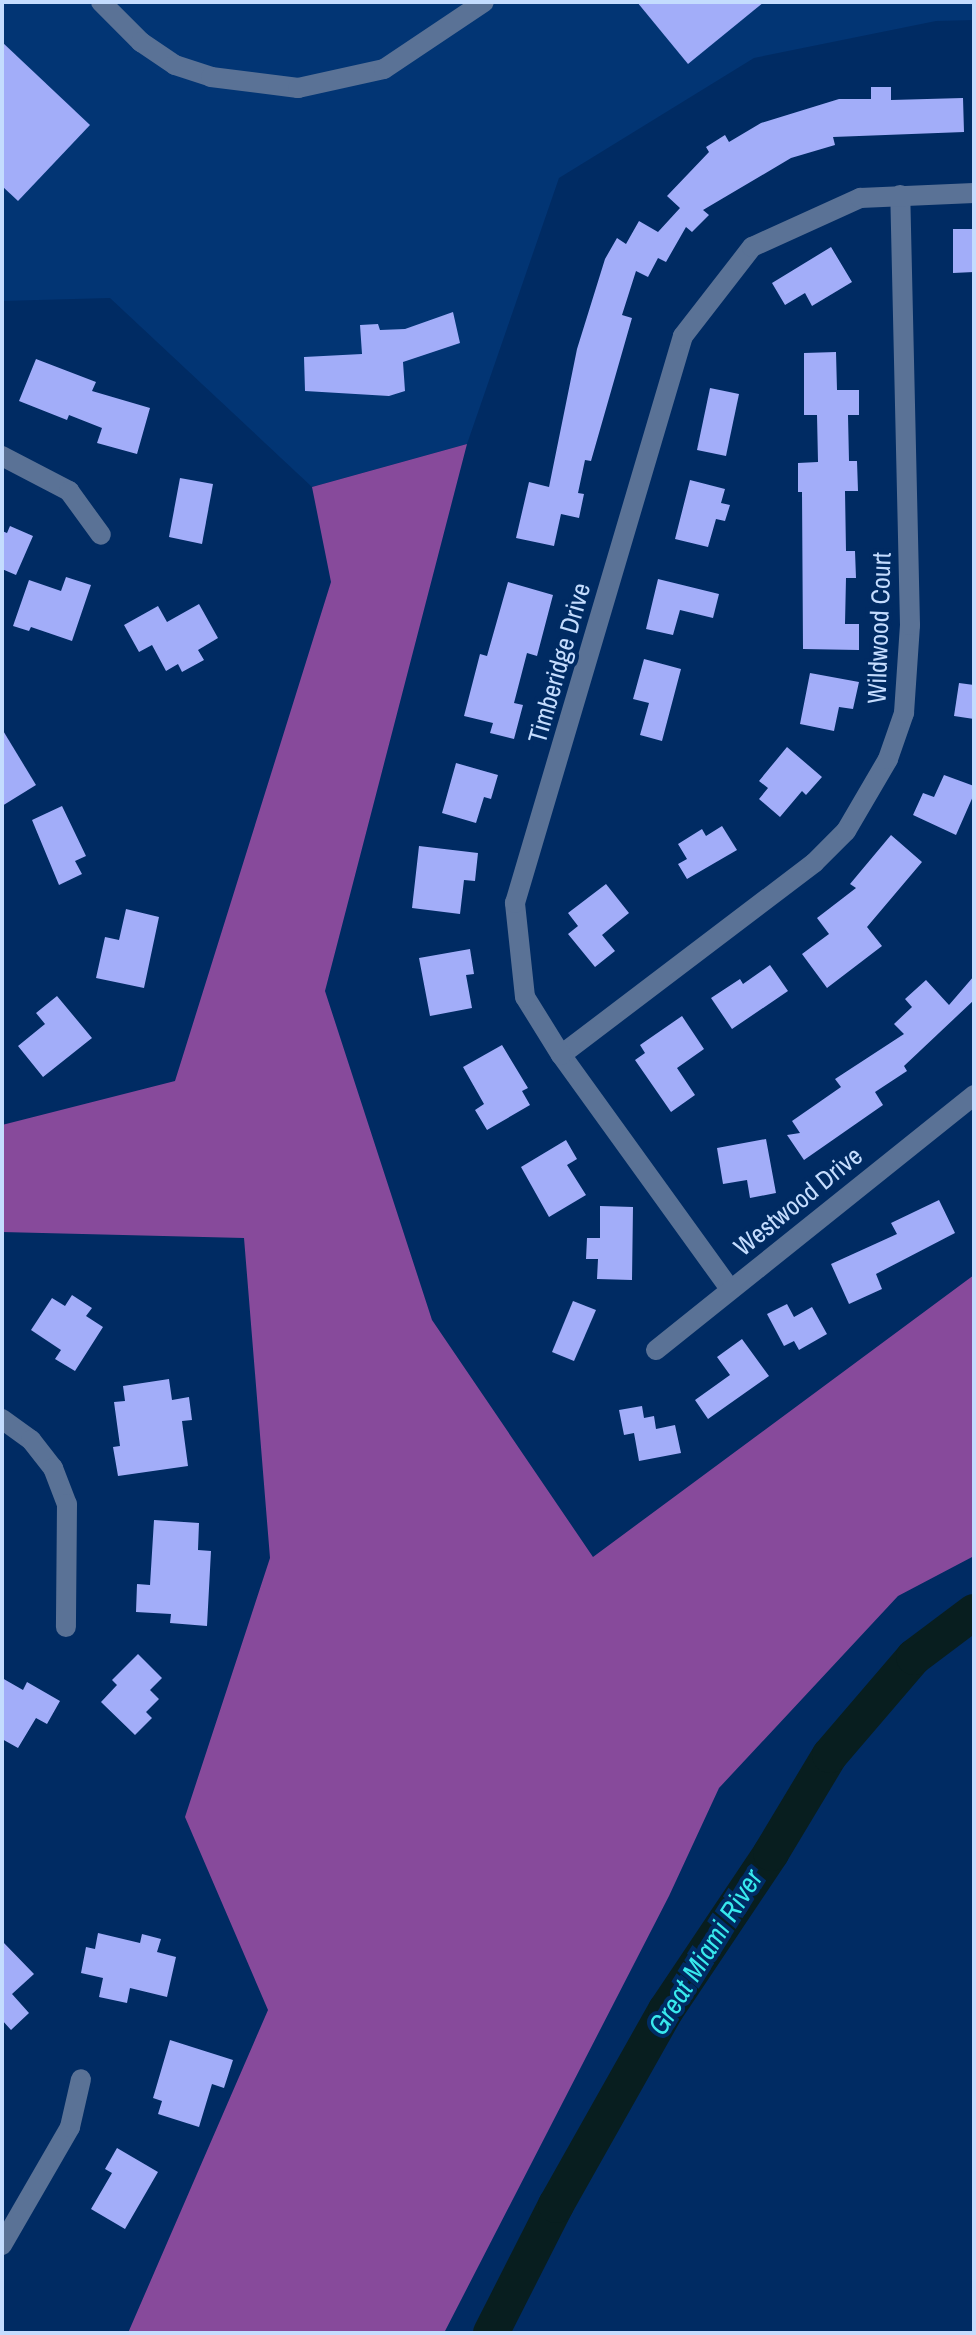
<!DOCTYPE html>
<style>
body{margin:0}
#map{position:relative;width:976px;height:2335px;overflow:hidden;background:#002b63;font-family:"Archivo Narrow",sans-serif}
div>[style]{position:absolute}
.built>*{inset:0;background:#023574}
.forest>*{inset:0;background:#874a9b}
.river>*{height:36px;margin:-18px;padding:0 18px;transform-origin:18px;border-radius:18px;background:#081e1f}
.building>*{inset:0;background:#a2adf9}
.minor>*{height:20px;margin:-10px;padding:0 10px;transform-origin:10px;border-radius:10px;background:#5a7296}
span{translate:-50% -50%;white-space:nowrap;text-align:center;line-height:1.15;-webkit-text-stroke:8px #002b63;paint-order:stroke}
.street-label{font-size:26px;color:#c4dcfe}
.water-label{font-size:28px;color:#38e9ed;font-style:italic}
.frame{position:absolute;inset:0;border:4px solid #c4dcfe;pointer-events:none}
</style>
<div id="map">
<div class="built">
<div style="clip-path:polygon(2px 2px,974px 2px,974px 20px,936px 21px,754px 58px,559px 178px,467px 444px,312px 487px,110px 298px,2px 301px)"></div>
</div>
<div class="forest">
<div style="clip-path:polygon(467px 444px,325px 991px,432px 1320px,593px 1557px,974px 1275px,974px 1556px,898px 1596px,719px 1788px,669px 1896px,444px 2333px,128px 2333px,268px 2010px,185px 1817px,270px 1558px,244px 1238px,2px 1232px,2px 1125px,175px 1081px,331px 582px,312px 487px)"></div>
</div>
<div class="river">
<div style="left:491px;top:2333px;width:144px;rotate:-63.1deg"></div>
<div style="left:556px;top:2205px;width:224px;rotate:-60.6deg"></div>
<div style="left:666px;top:2010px;width:189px;rotate:-56.2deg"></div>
<div style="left:771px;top:1853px;width:114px;rotate:-59deg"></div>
<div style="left:830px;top:1755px;width:129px;rotate:-49.4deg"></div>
<div style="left:914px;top:1657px;width:75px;rotate:-36.9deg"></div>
</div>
<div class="building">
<div style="clip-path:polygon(637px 2px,764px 2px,688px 64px)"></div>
<div style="clip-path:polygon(2px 42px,90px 125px,18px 201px,2px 186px)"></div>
<div style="clip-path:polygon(871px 87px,891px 87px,891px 100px,963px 98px,964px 132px,833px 137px,835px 145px,791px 158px,703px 210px,709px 215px,692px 232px,686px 227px,666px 262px,658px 258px,648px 277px,636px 271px,622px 315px,632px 318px,591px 461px,585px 460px,578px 493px,584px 494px,579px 518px,561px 514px,554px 546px,516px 538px,529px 482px,549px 487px,577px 349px,605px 259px,617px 238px,626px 244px,639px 221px,658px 232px,680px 208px,667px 196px,709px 152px,706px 147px,725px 135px,729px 142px,761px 123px,839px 99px,871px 99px)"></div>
<div style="clip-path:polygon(953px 229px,974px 229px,974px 272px,953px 273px)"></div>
<div style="clip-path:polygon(831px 247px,852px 282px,812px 306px,805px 293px,785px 305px,772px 283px)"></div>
<div style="clip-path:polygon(453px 312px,460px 343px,403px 362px,405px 391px,389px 396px,305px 391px,304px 357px,362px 354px,360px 325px,378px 324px,380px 330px,405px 329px)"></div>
<div style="clip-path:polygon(836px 352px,837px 390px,859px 390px,859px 415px,848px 415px,849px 461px,857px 461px,858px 491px,845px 491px,846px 551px,855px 551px,856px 578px,846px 578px,845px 624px,859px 624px,859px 650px,803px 649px,802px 492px,798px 492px,798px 463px,818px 462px,817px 415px,804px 415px,804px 353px)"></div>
<div style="clip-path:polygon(36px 359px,96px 382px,92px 391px,150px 408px,137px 454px,97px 443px,102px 428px,69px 415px,67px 420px,19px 401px)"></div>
<div style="clip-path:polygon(710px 388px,739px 394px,726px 456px,697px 450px)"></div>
<div style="clip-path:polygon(180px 478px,213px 484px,202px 544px,169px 537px)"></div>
<div style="clip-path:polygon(690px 480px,725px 489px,721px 503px,730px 505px,725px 521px,716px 519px,708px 547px,675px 539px)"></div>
<div style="clip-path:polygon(10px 526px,33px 536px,16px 575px,2px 569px,2px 531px,7px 533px)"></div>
<div style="clip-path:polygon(66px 577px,91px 585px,72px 641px,31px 627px,29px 631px,13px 626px,29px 580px,61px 591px)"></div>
<div style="clip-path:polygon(658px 579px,719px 594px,713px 618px,680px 610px,673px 635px,646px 629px)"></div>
<div style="clip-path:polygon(508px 582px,553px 595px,537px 656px,527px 653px,514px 703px,523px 705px,514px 739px,490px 733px,493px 723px,464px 716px,480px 654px,487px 656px)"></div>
<div style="clip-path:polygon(199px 604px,218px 638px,198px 650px,204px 660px,182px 672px,178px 664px,166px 671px,152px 645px,139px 652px,124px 625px,158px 606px,167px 622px)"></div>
<div style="clip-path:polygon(644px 659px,681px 669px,662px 741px,640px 735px,649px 703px,633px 699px)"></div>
<div style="clip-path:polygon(810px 673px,859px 682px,853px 709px,839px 707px,834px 731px,800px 724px)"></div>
<div style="clip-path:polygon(959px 683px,974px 685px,974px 719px,954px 716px)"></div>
<div style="clip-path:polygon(2px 729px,36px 785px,2px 806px)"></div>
<div style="clip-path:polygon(787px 747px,822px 777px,806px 795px,802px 791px,780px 817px,759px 799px,768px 788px,759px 781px)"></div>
<div style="clip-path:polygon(456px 763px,498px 775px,491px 799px,484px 797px,476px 823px,442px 813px)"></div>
<div style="clip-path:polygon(944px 775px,974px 786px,974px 794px,956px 835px,913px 815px,923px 793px,934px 797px)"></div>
<div style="clip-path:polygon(62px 806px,86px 856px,75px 861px,82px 874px,59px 885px,32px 820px)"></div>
<div style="clip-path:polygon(722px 826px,737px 850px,687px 879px,678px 864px,687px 859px,678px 844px,702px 829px,706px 836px)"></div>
<div style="clip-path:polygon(891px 835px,922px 862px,867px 927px,882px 946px,827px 988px,802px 954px,829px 934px,817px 918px,856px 888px,850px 884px)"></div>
<div style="clip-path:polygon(419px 846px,478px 853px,475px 881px,464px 880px,460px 914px,412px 908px)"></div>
<div style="clip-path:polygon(606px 884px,629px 913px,602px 935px,615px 951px,595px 967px,568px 934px,578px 926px,568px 913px)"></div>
<div style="clip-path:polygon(126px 909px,159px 917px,144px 988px,96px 978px,105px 937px,119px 940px)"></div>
<div style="clip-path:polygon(470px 949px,474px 974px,466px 975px,472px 1008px,430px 1016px,419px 958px)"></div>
<div style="clip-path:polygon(770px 965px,788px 991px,732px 1029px,711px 998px,740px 979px,743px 984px)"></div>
<div style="clip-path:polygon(974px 976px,974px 1000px,904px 1066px,907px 1071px,875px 1092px,883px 1105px,804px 1160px,787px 1135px,800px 1133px,792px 1121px,841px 1087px,835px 1079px,904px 1034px,894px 1024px,912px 1007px,905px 999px,926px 980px,949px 1005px)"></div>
<div style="clip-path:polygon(57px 996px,92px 1038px,43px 1077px,18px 1046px,45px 1024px,36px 1013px)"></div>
<div style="clip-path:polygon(682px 1016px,704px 1049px,677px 1068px,695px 1095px,671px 1112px,635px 1060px,645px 1053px,640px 1045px)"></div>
<div style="clip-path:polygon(502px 1045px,528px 1088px,522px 1091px,530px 1105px,487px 1130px,475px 1110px,484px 1104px,463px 1067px)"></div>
<div style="clip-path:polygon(766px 1139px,776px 1193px,750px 1198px,747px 1180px,723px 1184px,717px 1148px)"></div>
<div style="clip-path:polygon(566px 1140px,577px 1159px,567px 1165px,586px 1195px,549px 1217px,521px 1167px)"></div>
<div style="clip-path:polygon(939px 1200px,955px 1233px,876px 1274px,882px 1289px,849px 1304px,831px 1264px,897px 1234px,891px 1223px)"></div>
<div style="clip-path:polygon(600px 1206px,633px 1207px,632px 1280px,597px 1279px,598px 1259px,586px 1259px,587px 1238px,600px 1238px)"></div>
<div style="clip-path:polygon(72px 1295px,92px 1308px,86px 1316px,103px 1327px,75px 1371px,55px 1359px,61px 1350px,31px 1330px,52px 1298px,65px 1306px)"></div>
<div style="clip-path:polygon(573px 1301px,596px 1310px,574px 1361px,552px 1352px)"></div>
<div style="clip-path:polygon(787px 1304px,794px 1317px,812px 1307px,827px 1334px,799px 1350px,794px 1341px,784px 1346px,767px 1314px)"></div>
<div style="clip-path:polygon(742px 1339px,769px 1376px,708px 1419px,695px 1400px,730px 1375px,717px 1357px)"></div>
<div style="clip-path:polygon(169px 1379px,172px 1400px,189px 1397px,192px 1420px,182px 1421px,188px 1466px,118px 1476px,113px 1447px,120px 1446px,114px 1402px,125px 1401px,123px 1386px)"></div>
<div style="clip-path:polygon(642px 1406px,644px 1418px,654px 1416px,656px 1429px,675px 1425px,681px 1453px,639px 1461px,634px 1433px,624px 1435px,619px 1410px)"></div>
<div style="clip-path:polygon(154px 1520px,199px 1523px,198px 1550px,211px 1551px,207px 1626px,170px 1623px,171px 1614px,136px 1612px,137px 1584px,150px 1585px)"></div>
<div style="clip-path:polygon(138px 1654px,162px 1678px,150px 1690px,159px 1699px,146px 1712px,152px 1718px,135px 1735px,101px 1702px,117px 1685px,112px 1680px)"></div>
<div style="clip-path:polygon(2px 1678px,23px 1690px,27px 1682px,60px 1701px,47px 1724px,36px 1718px,18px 1748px,2px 1739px)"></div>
<div style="clip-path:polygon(98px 1933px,140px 1943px,142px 1934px,161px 1939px,157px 1952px,176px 1957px,167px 1997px,130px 1988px,127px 2003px,99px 1997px,103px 1978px,81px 1973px,86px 1947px,95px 1949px)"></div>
<div style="clip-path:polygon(2px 1941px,34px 1974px,12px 1994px,29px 2013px,11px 2030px,2px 2020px)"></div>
<div style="clip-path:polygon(170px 2040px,233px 2060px,224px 2088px,212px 2084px,199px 2127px,158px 2114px,162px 2101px,153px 2098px)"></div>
<div style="clip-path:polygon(117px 2148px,158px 2172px,125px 2229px,91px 2209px,112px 2173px,105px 2169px)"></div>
</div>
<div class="minor">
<div style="left:101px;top:2px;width:57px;rotate:45deg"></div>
<div style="left:141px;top:42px;width:41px;rotate:34.1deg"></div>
<div style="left:175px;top:65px;width:38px;rotate:18deg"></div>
<div style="left:211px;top:77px;width:88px;rotate:7.2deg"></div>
<div style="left:298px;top:88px;width:88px;rotate:-12.5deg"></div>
<div style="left:384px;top:69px;width:120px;rotate:-33.8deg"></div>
<div style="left:2px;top:456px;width:76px;rotate:27.6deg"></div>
<div style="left:69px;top:491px;width:54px;rotate:54deg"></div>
<div style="left:561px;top:1055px;width:318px;rotate:-37.2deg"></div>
<div style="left:814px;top:863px;width:45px;rotate:-45deg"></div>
<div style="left:846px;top:831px;width:83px;rotate:-59.7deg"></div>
<div style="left:888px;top:759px;width:49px;rotate:-70.8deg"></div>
<div style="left:904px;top:713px;width:88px;rotate:-86.1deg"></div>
<div style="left:910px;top:625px;width:430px;rotate:-91.3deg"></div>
<div style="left:730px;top:1289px;width:289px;rotate:-125.8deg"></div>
<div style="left:561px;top:1055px;width:68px;rotate:-121.8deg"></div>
<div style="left:525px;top:997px;width:95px;rotate:-96.1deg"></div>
<div style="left:515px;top:903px;width:591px;rotate:-73.5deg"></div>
<div style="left:683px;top:336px;width:113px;rotate:-52.2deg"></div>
<div style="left:752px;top:247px;width:119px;rotate:-24.4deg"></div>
<div style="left:860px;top:198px;width:114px;rotate:-2.5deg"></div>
<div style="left:656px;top:1350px;width:408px;rotate:-38.7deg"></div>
<div style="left:2px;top:1419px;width:36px;rotate:36deg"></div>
<div style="left:31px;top:1440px;width:36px;rotate:52deg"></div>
<div style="left:53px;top:1468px;width:39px;rotate:69deg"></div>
<div style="left:67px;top:1504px;width:123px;rotate:90.5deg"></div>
<div style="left:2px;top:2245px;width:136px;rotate:-60deg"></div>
<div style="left:70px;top:2127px;width:49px;rotate:-77.1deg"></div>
</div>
<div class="street-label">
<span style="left:879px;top:628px;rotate:-88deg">Wildwood Court</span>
<span style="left:559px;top:663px;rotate:-74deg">Timberidge Drive</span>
<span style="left:798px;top:1201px;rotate:-39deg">Westwood Drive</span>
</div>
<div class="water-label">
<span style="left:705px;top:1952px;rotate:-58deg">Great Miami River</span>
</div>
<div class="frame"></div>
</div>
